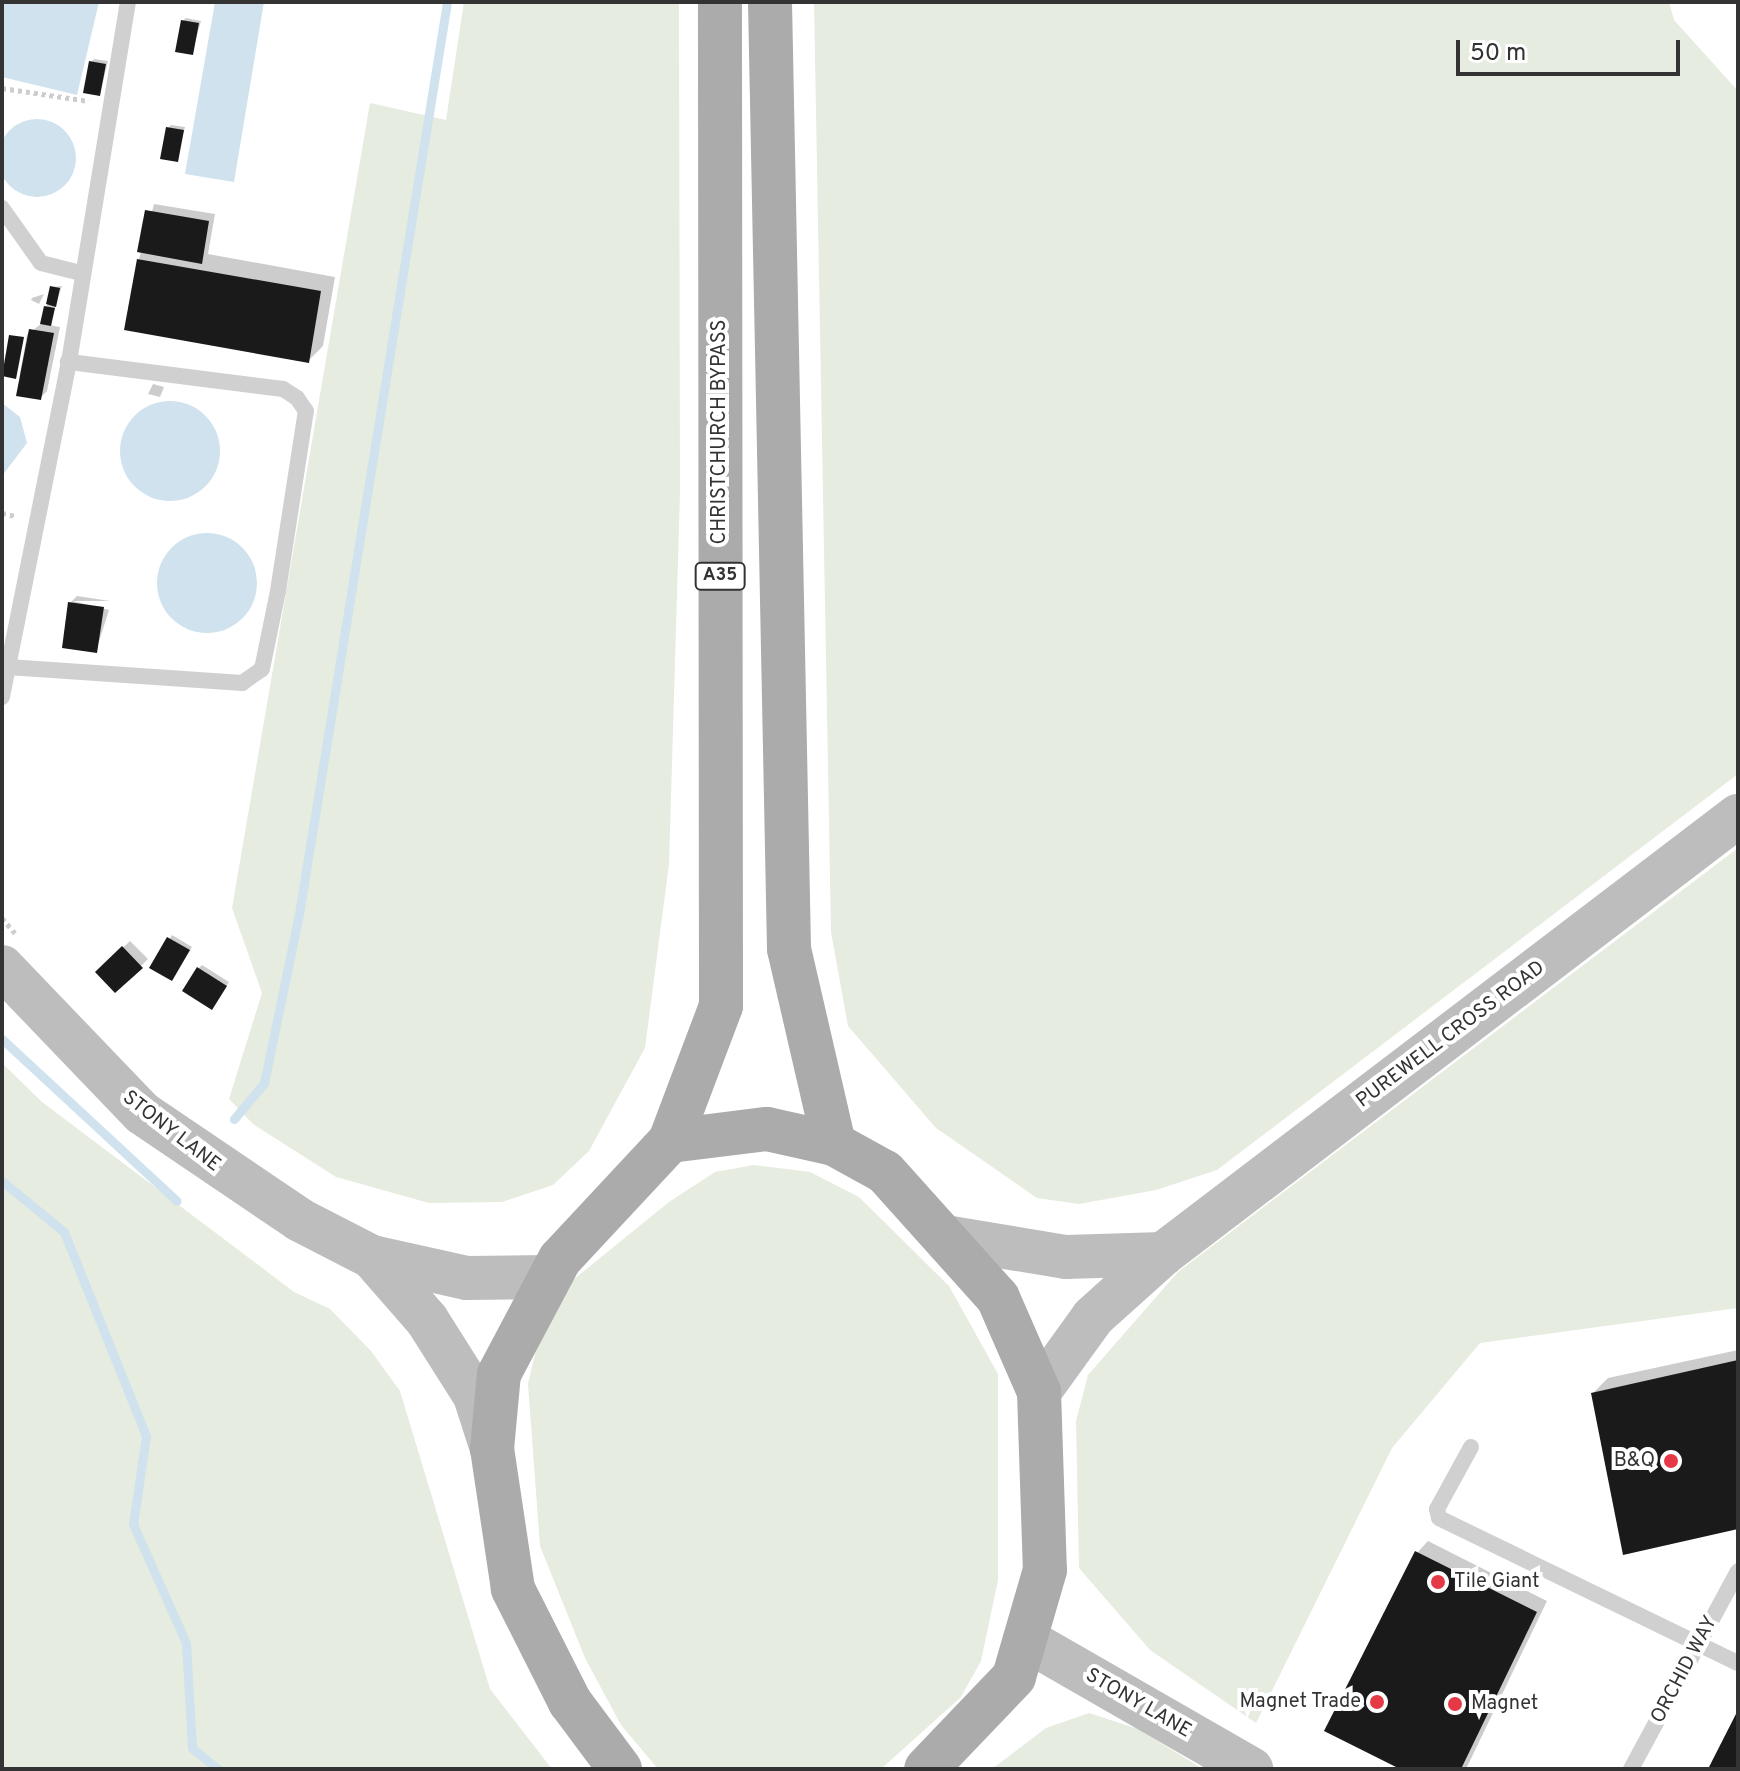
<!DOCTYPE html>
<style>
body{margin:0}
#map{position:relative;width:1740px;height:1771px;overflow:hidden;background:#fff;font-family:Overpass,sans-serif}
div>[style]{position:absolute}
.green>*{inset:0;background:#e6ecdf}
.water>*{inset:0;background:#cfe2ee}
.round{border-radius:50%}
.shadow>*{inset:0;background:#0003}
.stream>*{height:9px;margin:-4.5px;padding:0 4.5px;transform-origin:4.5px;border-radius:4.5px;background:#cfe2ee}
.building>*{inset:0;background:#1a1a1a}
.path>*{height:5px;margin-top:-2.5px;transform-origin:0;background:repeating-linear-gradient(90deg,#cdcdcd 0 4px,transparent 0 8px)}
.lane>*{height:16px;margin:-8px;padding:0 8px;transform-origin:8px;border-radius:8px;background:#d0d0d0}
.secondary>*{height:44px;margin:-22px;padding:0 22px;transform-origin:22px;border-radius:22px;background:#bdbdbd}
.primary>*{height:44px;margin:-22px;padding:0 22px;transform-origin:22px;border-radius:22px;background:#ababab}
.dots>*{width:22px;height:22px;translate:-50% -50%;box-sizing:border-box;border:4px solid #fff;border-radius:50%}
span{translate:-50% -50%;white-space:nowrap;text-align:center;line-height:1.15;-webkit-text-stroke:8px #fff;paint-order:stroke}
.shield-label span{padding:2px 6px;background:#fff;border:2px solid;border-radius:6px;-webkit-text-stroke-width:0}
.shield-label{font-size:18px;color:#333;font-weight:700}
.street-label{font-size:20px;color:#333}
.poi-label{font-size:20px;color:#333}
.right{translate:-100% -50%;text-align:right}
.left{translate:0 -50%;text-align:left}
.frame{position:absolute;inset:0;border:4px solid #333;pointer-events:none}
.scale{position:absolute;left:1456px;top:40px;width:224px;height:36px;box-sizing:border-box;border:4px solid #333;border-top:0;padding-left:10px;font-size:24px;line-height:28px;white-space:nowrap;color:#333;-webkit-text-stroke:6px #fff;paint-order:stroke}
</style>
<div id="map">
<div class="green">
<div style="clip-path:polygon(464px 2px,679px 2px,680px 493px,669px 864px,645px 1048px,589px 1151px,553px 1185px,502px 1202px,429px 1203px,336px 1177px,253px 1124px,229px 1099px,262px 993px,232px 908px,370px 103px,446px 120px)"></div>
<div style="clip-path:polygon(814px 2px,1669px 2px,1674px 20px,1738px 91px,1738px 774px,1217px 1170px,1156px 1190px,1079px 1204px,1037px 1198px,936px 1128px,848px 1026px,831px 932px)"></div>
<div style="clip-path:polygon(1738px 848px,1738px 1308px,1480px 1343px,1392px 1448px,1256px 1723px,1150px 1650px,1079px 1568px,1076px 1421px,1088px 1375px,1178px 1272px)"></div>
<div style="clip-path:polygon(2px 1063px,42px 1102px,294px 1292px,330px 1309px,371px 1351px,400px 1391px,490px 1689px,552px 1769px,2px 1769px)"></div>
<div style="clip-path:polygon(754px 1165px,810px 1172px,859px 1197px,949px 1286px,998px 1374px,998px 1580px,981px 1661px,961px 1697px,881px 1769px,658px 1769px,621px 1725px,585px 1658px,540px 1546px,528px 1384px,542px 1324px,568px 1284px,669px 1202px,715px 1172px)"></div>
<div style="clip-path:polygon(1089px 1713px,1138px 1729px,1203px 1769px,992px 1769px,1046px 1728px)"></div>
</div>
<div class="water">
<div style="clip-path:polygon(2px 2px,99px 2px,77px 95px,2px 77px)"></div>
<div style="clip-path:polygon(215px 2px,264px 2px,234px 182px,185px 174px)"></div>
<div class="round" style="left:-2px;top:119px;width:78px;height:78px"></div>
<div class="round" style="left:120px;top:401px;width:100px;height:100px"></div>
<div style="clip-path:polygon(2px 403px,20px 417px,27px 443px,2px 476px)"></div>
<div class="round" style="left:157px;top:533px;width:100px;height:100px"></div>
</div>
<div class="shadow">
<div style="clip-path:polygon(186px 18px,201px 21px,192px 53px,183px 21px)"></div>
<div style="clip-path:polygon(94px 59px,108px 61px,100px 94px,91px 62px)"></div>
<div style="clip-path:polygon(171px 125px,185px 127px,177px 160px,168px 128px)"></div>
<div style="clip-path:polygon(154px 204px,215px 214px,208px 254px,335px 277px,323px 346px,308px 361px,139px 259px)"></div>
<div style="clip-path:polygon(62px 286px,49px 325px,60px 327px,47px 391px,40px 398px,20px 373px,27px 335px,42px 323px,52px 287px)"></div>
<div style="clip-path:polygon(44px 294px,39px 304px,31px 300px,32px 298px)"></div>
<div style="clip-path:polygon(153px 384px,164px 387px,160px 397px,148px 394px)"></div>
<div style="clip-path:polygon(77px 596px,110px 601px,73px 601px,109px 610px,96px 651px,70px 603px)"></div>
<div style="clip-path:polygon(172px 935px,192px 947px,172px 979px,152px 967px)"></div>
<div style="clip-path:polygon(130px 941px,148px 959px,116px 991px,98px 972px)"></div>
<div style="clip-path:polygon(202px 965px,229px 982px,215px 1004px,199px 968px)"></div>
<div style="clip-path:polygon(1738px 1350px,1738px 1527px,1593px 1393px,1608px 1378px)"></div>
<div style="clip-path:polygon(1428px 1541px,1547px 1601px,1466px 1769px,1405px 1769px,1417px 1553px)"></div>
</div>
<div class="stream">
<div style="left:2px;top:1039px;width:238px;rotate:42.8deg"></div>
<div style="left:234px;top:1119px;width:47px;rotate:-50.2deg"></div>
<div style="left:264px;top:1083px;width:173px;rotate:-78.3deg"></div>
<div style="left:299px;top:914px;width:924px;rotate:-80.78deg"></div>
<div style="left:2px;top:1181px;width:80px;rotate:39.4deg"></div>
<div style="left:64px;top:1232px;width:220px;rotate:68.1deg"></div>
<div style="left:146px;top:1436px;width:89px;rotate:98.4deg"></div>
<div style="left:133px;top:1524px;width:130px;rotate:66deg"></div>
<div style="left:186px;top:1643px;width:105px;rotate:86.7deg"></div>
<div style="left:192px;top:1748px;width:33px;rotate:39deg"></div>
</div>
<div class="building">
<div style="clip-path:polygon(181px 20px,199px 23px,193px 55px,175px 52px)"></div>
<div style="clip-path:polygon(89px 61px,106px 64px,100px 96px,83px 93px)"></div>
<div style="clip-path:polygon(166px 127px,184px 130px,178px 162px,160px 159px)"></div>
<div style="clip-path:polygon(145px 210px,209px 221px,202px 264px,137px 252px)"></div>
<div style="clip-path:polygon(137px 259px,321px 291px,309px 363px,124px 330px)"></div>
<div style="clip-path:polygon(50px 286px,60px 288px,56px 307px,46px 304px)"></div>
<div style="clip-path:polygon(44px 306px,55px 308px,51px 326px,40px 324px)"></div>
<div style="clip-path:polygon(29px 329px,54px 333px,41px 400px,16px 396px)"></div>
<div style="clip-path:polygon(9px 335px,24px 337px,16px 379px,2px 376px)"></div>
<div style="clip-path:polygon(68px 602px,104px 607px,97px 653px,62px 648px)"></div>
<div style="clip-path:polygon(167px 937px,190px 950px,172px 981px,149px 968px)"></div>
<div style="clip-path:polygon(122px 946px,143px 968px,115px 993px,95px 972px)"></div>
<div style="clip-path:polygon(197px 967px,227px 986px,212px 1010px,182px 991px)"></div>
<div style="clip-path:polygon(1738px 1360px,1738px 1529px,1623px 1555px,1591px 1393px)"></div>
<div style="clip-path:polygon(1415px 1551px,1537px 1612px,1461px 1769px,1400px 1769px,1324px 1731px)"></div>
<div style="clip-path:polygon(1738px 1710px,1738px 1769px,1708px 1769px)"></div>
</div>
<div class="path">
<div style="left:2px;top:88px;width:88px;rotate:8.5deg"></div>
<div style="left:2px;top:513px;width:13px;rotate:13deg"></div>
<div style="left:2px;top:918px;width:20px;rotate:49deg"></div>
</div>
<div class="lane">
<div style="left:2px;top:208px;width:67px;rotate:54.7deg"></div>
<div style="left:41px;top:263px;width:41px;rotate:14deg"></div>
<div style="left:8px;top:667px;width:235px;rotate:3.9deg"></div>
<div style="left:242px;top:683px;width:24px;rotate:-35deg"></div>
<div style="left:262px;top:669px;width:80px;rotate:-78.4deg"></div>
<div style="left:278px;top:591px;width:182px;rotate:-81.2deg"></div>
<div style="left:306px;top:411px;width:16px;rotate:-125deg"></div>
<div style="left:297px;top:398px;width:17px;rotate:-147deg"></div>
<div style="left:283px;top:389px;width:217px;rotate:-172.8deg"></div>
<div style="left:2px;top:697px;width:336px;rotate:-78.7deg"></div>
<div style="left:68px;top:368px;width:371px;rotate:-80.7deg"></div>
<div style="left:1471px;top:1447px;width:71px;rotate:118.7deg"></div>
<div style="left:1437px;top:1509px;width:9px;rotate:77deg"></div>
<div style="left:1439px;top:1518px;width:332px;rotate:25.9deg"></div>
<div style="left:1631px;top:1769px;width:225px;rotate:-61.6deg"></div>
</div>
<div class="secondary">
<div style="left:2px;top:967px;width:202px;rotate:46.2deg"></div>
<div style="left:142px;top:1113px;width:191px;rotate:34.1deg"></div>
<div style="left:300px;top:1220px;width:81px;rotate:27.2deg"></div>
<div style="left:372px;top:1257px;width:97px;rotate:12.5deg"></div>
<div style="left:467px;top:1278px;width:82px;rotate:-0.7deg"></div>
<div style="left:951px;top:1238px;width:117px;rotate:9.4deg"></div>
<div style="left:1066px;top:1257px;width:97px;rotate:-1.8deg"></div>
<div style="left:372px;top:1257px;width:84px;rotate:48.9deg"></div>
<div style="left:427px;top:1320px;width:90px;rotate:57.7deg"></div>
<div style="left:475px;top:1396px;width:56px;rotate:72.2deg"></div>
<div style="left:1039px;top:1392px;width:92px;rotate:-54.2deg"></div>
<div style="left:1093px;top:1317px;width:94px;rotate:-42deg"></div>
<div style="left:1163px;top:1254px;width:723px;rotate:-37.3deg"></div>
<div style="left:1025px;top:1639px;width:261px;rotate:29.9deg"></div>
</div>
<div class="primary">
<div style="left:770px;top:2px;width:947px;rotate:88.85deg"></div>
<div style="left:789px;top:949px;width:200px;rotate:77deg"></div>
<div style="left:670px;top:1141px;width:98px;rotate:-7.1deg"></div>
<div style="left:767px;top:1129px;width:69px;rotate:12.6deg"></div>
<div style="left:834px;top:1144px;width:58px;rotate:28.8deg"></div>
<div style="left:885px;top:1172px;width:169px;rotate:48.1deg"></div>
<div style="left:998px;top:1298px;width:103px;rotate:66.4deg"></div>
<div style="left:1039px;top:1392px;width:178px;rotate:88.1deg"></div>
<div style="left:1045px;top:1570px;width:111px;rotate:106.2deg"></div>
<div style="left:1014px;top:1677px;width:127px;rotate:133.7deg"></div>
<div style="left:620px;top:1769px;width:84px;rotate:-126.7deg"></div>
<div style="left:570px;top:1702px;width:127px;rotate:-116.8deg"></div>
<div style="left:513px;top:1589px;width:142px;rotate:-98.5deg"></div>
<div style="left:492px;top:1449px;width:75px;rotate:-84.7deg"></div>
<div style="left:499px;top:1374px;width:130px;rotate:-62.1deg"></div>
<div style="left:560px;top:1259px;width:161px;rotate:-47deg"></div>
<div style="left:670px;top:1141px;width:144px;rotate:-69.3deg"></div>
<div style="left:721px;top:1006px;width:1004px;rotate:-90.06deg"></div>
</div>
<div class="dots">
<div style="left:1671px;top:1461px;background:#e63946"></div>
<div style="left:1438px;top:1582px;background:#e63946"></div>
<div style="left:1377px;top:1702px;background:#e63946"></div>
<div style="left:1455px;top:1704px;background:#e63946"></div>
</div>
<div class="shield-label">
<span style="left:720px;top:576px">A35</span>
</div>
<div class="street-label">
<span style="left:720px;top:432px;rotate:-90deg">CHRISTCHURCH BYPASS</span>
<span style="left:1451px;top:1035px;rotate:-37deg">PUREWELL CROSS ROAD</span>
<span style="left:171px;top:1132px;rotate:38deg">STONY LANE</span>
<span style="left:1685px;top:1670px;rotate:-62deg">ORCHID WAY</span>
<span style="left:1138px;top:1704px;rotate:30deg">STONY LANE</span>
</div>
<div class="poi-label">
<span class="right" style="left:1655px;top:1461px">B&amp;Q</span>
<span class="left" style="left:1454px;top:1582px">Tile Giant</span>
<span class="right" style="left:1361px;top:1702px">Magnet Trade</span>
<span class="left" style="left:1471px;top:1704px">Magnet</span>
</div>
<div class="frame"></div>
<div class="scale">50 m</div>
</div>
